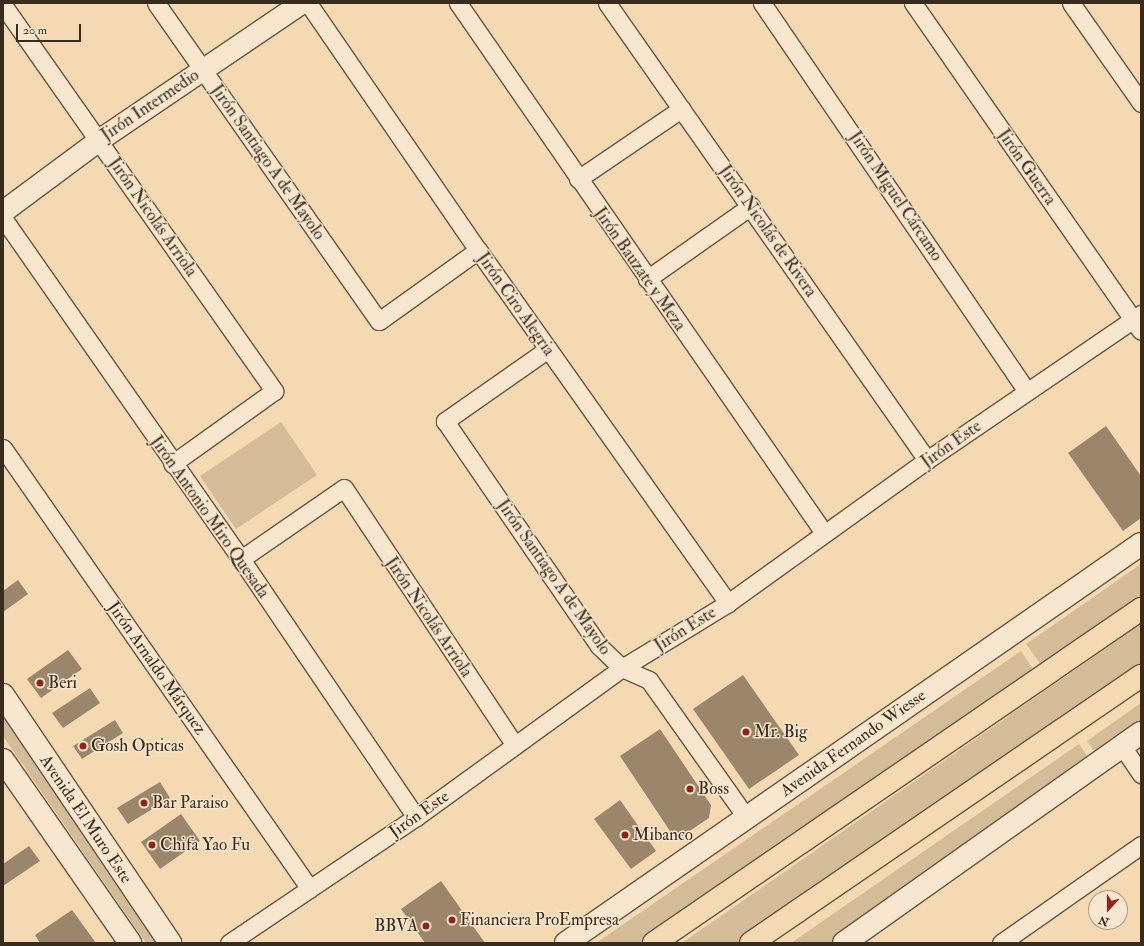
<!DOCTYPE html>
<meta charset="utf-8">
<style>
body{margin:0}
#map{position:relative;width:1144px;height:946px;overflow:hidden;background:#f4d9b3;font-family:"IM FELL Double Pica",serif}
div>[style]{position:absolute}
.green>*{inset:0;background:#d4bc99}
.building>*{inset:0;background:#9b866b}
.roads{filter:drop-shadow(1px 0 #685742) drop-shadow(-1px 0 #685742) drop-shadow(0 1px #685742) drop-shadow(0 -1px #685742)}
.minor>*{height:17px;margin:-8.5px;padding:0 8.5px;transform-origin:8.5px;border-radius:8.5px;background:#f8e6ce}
.tertiary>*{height:21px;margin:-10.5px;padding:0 10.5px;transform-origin:10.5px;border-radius:10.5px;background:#f8e6ce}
.secondary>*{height:22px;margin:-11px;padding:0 11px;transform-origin:11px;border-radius:11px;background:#f8e6ce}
.primary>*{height:22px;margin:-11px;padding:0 11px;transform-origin:11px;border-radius:11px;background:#f4d9b3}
.dots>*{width:11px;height:11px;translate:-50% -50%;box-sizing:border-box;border:2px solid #f8e6ce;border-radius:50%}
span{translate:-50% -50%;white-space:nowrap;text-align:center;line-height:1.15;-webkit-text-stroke:3px #f8e6ce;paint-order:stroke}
.street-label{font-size:17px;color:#3a2c1c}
.poi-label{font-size:17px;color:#3a2c1c}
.left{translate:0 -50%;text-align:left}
.right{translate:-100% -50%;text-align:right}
.frame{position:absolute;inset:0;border:4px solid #3a2c1c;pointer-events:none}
.north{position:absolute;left:1088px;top:890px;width:40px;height:40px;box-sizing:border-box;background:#f8e6ce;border:1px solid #ac9c87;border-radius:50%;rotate:201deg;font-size:11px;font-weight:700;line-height:16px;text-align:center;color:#3a2c1c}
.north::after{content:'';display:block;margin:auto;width:14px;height:18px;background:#8f2418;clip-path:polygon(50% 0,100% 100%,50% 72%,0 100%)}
.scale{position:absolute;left:16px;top:24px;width:65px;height:18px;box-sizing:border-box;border:2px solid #3a2c1c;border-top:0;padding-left:5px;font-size:12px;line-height:14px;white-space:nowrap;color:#3a2c1c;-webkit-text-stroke:3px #f8e6ce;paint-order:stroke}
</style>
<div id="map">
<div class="green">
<div style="clip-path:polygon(281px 422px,317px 475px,236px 529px,200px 476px)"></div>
<div style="clip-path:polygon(1141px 564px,1141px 597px,1042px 666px,1026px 644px)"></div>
<div style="clip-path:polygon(1141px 624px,1141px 672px,748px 943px,682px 943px)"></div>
<div style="clip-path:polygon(1021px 651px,1035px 672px,642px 943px,596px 943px)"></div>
<div style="clip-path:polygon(1141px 703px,1141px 727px,1099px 758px,1087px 741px)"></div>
<div style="clip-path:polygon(3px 710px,163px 943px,146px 943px,3px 736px)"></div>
<div style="clip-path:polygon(1079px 744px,1091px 762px,830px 943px,791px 943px)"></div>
</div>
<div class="building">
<div style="clip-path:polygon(1106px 426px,1141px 476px,1141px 518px,1123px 531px,1068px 453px)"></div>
<div style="clip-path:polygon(18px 580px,28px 594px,3px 612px,3px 591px)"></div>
<div style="clip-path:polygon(68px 650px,82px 669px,41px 698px,27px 679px)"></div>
<div style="clip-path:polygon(743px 675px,799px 755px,749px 789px,693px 709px)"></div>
<div style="clip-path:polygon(90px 688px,100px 703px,63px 728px,52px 713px)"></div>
<div style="clip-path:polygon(115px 720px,123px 733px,82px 759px,73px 746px)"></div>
<div style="clip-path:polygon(660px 729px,711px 805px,709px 818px,676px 840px,620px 756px)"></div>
<div style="clip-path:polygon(160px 782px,170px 798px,128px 824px,117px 808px)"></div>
<div style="clip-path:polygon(620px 800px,656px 851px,631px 869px,594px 819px)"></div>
<div style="clip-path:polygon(181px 814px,200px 841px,160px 869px,141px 842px)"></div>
<div style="clip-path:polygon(29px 846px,40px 861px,3px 886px,3px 864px)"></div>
<div style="clip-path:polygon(441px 881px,485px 943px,425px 943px,401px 909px)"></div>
<div style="clip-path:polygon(72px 910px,96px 943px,40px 943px,35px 935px)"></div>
</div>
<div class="roads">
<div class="minor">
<div style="left:156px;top:3px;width:388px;rotate:55deg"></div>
<div style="left:379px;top:321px;width:122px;rotate:-35.6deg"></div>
<div style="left:308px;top:3px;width:300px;rotate:55.5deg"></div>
<div style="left:478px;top:250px;width:433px;rotate:54.7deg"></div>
<div style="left:458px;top:3px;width:644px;rotate:55.37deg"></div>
<div style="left:607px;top:3px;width:558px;rotate:55deg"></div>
<div style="left:762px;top:3px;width:470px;rotate:55.7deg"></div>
<div style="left:913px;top:3px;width:399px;rotate:55.2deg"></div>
<div style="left:1071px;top:3px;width:122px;rotate:55deg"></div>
<div style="left:3px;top:5px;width:472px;rotate:54.9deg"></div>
<div style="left:274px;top:391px;width:125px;rotate:144.4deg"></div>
<div style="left:578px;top:179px;width:125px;rotate:-34.2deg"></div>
<div style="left:3px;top:218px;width:416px;rotate:55.1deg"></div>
<div style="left:241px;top:559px;width:312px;rotate:55.9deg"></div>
<div style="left:647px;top:279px;width:127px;rotate:-35.1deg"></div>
<div style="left:548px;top:349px;width:126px;rotate:145deg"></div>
<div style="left:445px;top:421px;width:273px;rotate:55.6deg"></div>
<div style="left:599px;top:646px;width:32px;rotate:44deg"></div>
<div style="left:622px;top:668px;width:30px;rotate:24deg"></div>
<div style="left:649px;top:680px;width:168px;rotate:54.7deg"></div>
<div style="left:3px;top:448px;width:537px;rotate:55.16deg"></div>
<div style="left:241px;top:559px;width:125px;rotate:-34.6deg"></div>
<div style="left:344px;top:488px;width:309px;rotate:56.4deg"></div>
<div style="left:1122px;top:746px;width:34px;rotate:56deg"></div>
<div style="left:229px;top:943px;width:225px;rotate:-34deg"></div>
<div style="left:416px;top:817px;width:254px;rotate:-35.9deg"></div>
<div style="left:622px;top:668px;width:124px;rotate:-31.5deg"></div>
<div style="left:728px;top:603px;width:245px;rotate:-35.7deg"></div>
<div style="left:927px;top:460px;width:259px;rotate:-34.3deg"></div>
<div style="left:1001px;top:943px;width:171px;rotate:-35deg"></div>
</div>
<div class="tertiary">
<div style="left:3px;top:211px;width:121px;rotate:-36.6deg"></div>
<div style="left:100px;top:139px;width:243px;rotate:-34.1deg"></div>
</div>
<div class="secondary">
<div style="left:3px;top:695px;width:299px;rotate:56deg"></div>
<div style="left:3px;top:760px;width:223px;rotate:55.2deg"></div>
<div style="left:566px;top:943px;width:700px;rotate:-34.76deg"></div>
<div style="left:844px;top:943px;width:364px;rotate:-35.3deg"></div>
</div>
<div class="primary">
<div style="left:654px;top:943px;width:591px;rotate:-34.44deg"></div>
<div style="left:751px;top:943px;width:473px;rotate:-34.4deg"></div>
</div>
</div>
<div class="dots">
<div style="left:40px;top:683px;background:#8f2418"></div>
<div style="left:746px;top:732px;background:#8f2418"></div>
<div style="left:83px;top:746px;background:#8f2418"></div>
<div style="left:690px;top:789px;background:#8f2418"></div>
<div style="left:144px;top:803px;background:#8f2418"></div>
<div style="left:625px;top:835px;background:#8f2418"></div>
<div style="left:152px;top:845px;background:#8f2418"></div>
<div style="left:452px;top:920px;background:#8f2418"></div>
<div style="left:426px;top:926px;background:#8f2418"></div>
</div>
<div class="street-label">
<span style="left:150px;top:105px;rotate:-34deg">Jirón Intermedio</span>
<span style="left:268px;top:162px;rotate:55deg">Jirón Santiago A de Mayolo</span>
<span style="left:1027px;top:167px;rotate:55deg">Jirón Guerra</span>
<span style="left:896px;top:196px;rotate:56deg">Jirón Miguel Cárcamo</span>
<span style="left:153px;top:217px;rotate:55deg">Jirón Nicolás Arriola</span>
<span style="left:768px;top:231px;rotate:55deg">Jirón Nicolás de Rivera</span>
<span style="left:640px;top:269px;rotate:55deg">Jirón Bauzate y Meza</span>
<span style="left:516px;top:304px;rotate:55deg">Jirón Ciro Alegria</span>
<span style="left:951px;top:444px;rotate:-35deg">Jirón Este</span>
<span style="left:210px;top:517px;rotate:55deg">Jirón Antonio Miro Quesada</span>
<span style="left:554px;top:577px;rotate:55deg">Jirón Santiago A de Mayolo</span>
<span style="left:429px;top:617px;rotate:56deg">Jirón Nicolás Arriola</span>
<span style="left:685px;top:629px;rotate:-32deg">Jirón Este</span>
<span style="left:157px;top:668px;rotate:55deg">Jirón Arnaldo Márquez</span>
<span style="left:853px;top:743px;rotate:-35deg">Avenida Fernando Wiesse</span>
<span style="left:419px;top:814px;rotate:-35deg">Jirón Este</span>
<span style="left:86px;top:819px;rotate:56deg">Avenida El Muro Este</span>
</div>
<div class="poi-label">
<span class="left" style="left:48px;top:683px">Beri</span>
<span class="left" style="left:754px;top:732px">Mr. Big</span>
<span class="left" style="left:91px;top:746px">Gosh Opticas</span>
<span class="left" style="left:698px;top:789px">Boss</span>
<span class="left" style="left:152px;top:803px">Bar Paraiso</span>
<span class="left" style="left:633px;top:835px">Mibanco</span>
<span class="left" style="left:160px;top:845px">Chifa Yao Fu</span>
<span class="left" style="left:460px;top:920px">Financiera ProEmpresa</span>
<span class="right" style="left:418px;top:926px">BBVA</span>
</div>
<div class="frame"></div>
<div class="north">N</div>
<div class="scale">20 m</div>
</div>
